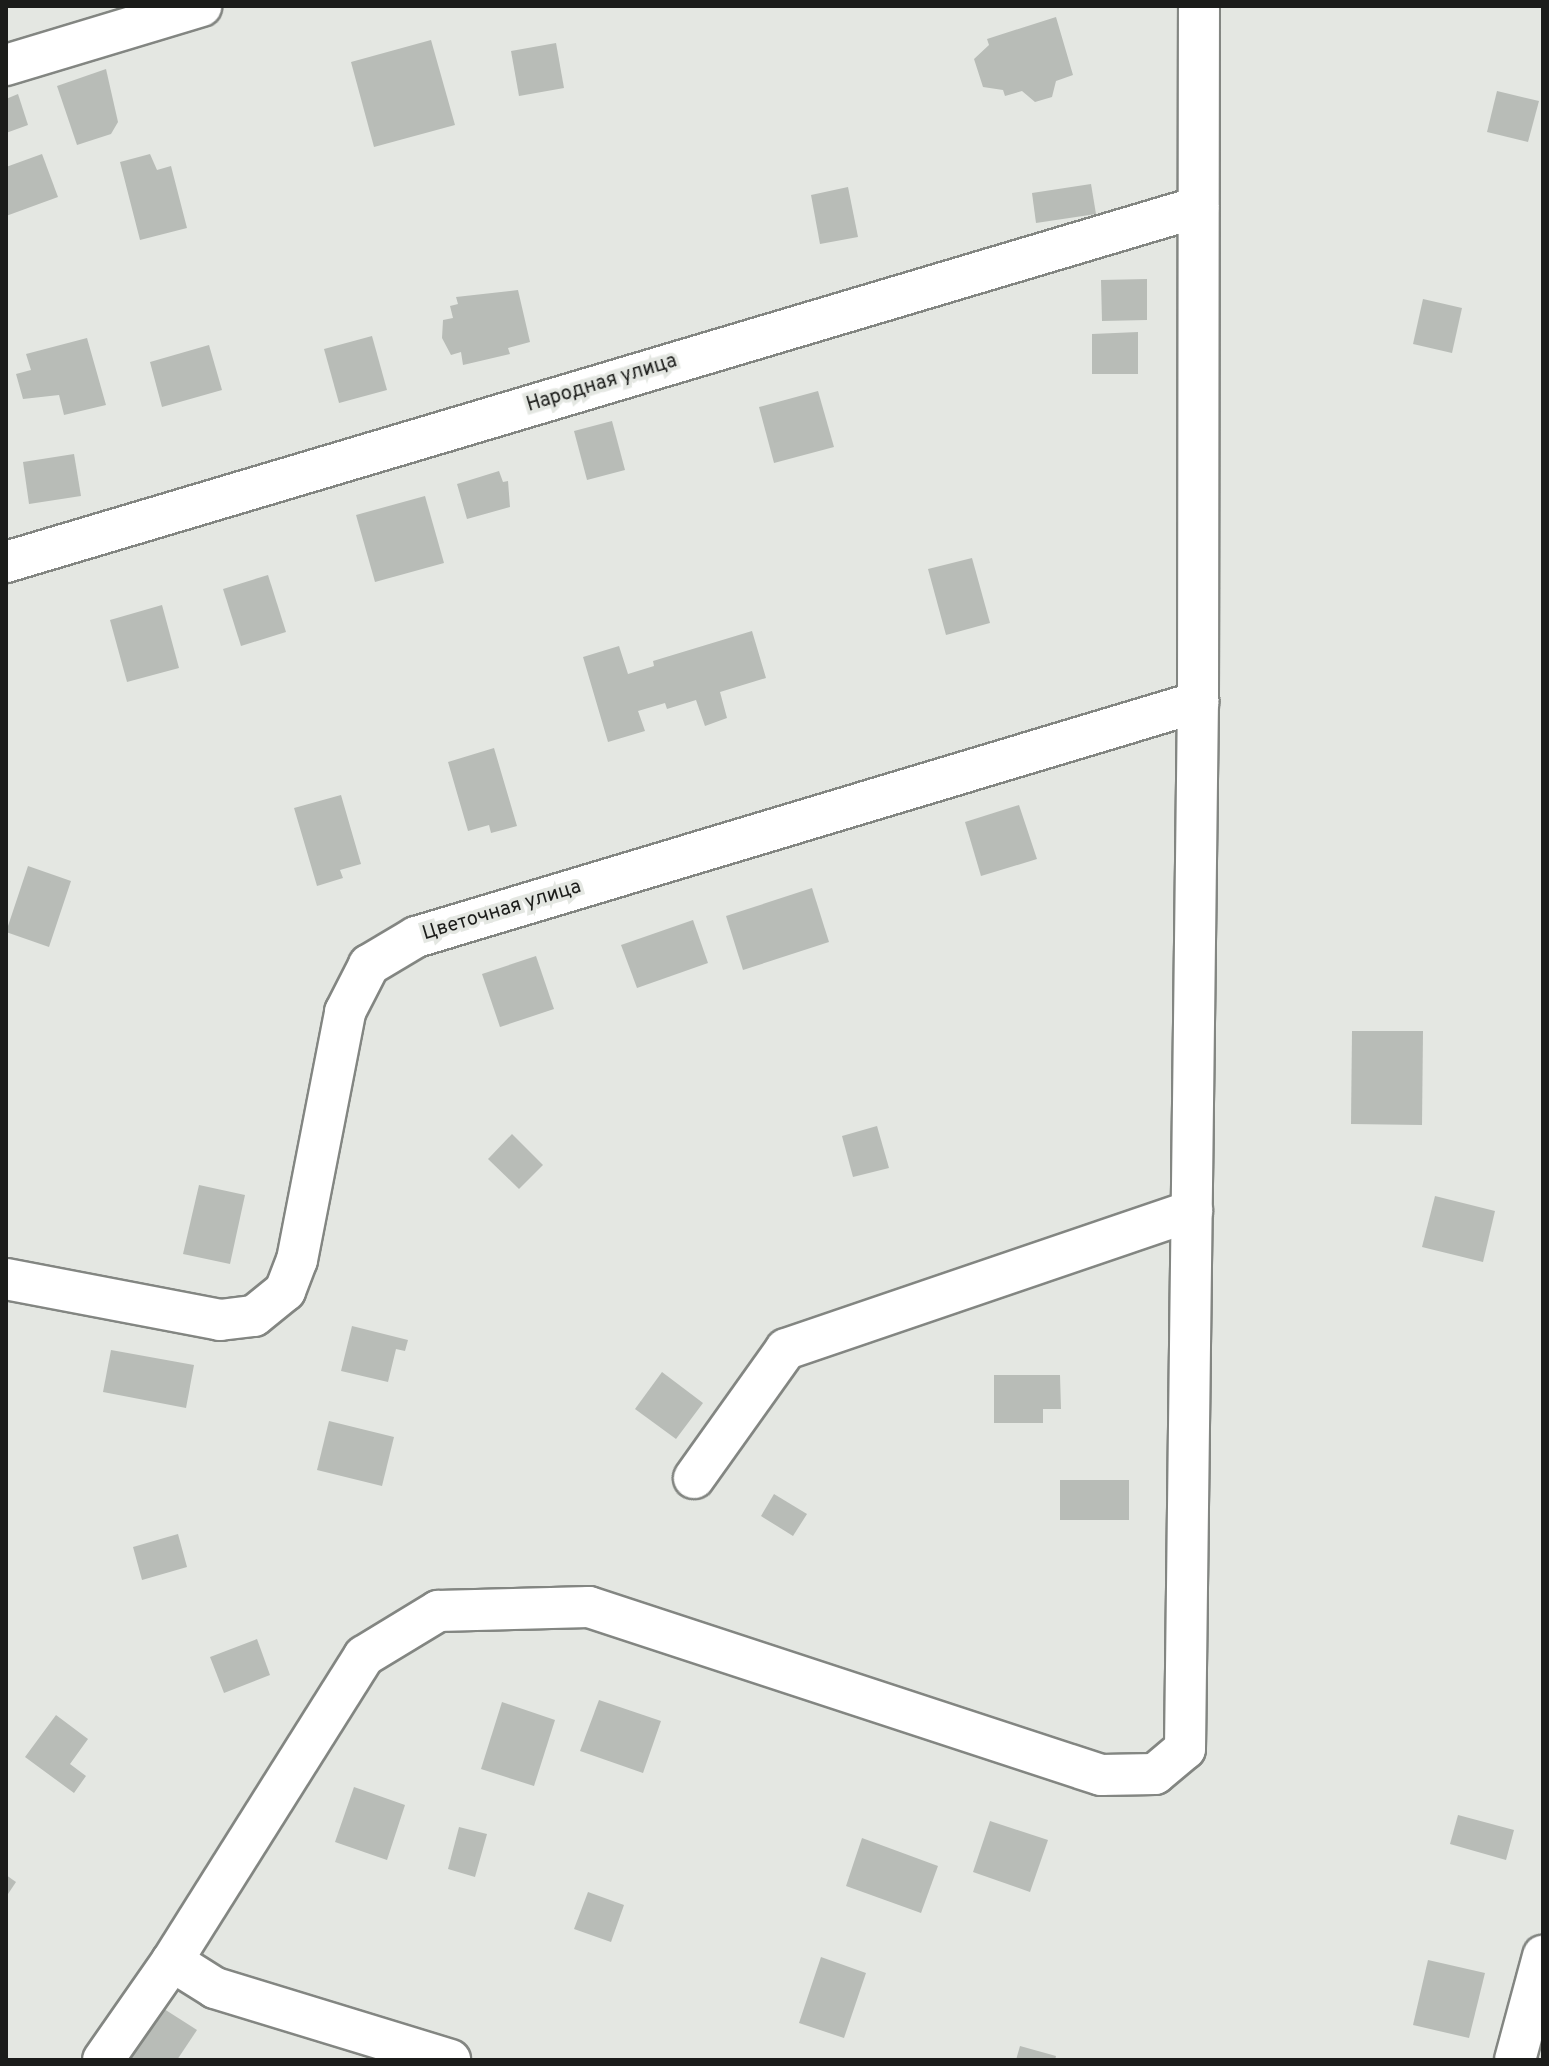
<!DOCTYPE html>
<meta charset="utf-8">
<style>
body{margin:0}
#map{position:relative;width:1549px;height:2066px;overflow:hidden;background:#e4e7e2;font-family:Overpass,sans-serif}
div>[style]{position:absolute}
.building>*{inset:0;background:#b8bcb7}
.roads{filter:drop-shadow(2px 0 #838682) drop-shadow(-2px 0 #838682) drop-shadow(0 2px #838682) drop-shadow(0 -2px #838682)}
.minor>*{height:40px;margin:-20px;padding:0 20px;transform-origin:20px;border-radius:20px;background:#fff}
span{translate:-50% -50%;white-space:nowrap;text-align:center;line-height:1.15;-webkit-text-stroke:7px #e4e7e2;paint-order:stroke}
.street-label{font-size:20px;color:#1b1c1a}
.frame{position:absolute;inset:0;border:8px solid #1b1c1a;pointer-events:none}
</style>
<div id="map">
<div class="building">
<div style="clip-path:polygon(1056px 17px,1073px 75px,1056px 81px,1052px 97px,1035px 102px,1022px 91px,1005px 96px,1003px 90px,983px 87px,974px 59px,989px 45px,987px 39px)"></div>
<div style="clip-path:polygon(431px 40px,455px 125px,374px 147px,351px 62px)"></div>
<div style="clip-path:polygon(556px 43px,564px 88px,519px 96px,511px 51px)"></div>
<div style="clip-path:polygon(106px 69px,118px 122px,111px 134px,77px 145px,57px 86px)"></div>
<div style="clip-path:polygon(1497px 91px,1539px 101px,1528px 142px,1487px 132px)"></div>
<div style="clip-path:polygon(18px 94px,28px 125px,6px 133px,6px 99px)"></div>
<div style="clip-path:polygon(42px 154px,58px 197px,6px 216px,6px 167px)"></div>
<div style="clip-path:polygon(150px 154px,157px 170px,171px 166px,187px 228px,140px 240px,120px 162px)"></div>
<div style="clip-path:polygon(1091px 184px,1096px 214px,1036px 223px,1032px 193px)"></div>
<div style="clip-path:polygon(848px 187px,858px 237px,820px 244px,811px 195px)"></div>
<div style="clip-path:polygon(1147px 279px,1147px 320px,1102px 321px,1101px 280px)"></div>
<div style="clip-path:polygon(518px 290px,530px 342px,508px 348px,510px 354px,463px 365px,461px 352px,451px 355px,442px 338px,443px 320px,453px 318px,450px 306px,458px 304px,456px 297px)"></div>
<div style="clip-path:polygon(1423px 299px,1462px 308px,1452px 353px,1413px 344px)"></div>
<div style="clip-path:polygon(1138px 332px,1138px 374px,1092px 374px,1092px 334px)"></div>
<div style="clip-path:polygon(372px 336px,387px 390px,339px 403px,324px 349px)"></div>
<div style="clip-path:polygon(87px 338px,106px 405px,64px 415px,59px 395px,23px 399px,16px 374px,31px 370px,26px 354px)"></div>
<div style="clip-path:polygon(209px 345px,222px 390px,162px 407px,150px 362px)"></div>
<div style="clip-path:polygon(818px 391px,834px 447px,774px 463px,759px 407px)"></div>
<div style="clip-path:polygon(612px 421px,625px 470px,587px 480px,574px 431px)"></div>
<div style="clip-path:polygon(74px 454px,81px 496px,29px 504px,23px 462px)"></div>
<div style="clip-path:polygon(499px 471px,503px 482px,508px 481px,510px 507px,467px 519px,457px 484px)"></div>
<div style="clip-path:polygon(425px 496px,444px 563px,375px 582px,356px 515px)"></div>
<div style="clip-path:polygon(972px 558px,990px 623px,946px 635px,928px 569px)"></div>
<div style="clip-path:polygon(268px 575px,286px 632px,241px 646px,223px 589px)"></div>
<div style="clip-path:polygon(162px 605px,179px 668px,127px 682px,110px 620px)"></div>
<div style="clip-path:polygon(752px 631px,766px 678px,720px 692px,727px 718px,705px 726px,696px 700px,667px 709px,665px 703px,638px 711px,645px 731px,608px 742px,583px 657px,619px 646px,628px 674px,654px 666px,653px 661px)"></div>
<div style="clip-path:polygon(494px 748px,517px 826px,491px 833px,489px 825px,468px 831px,448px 762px)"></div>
<div style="clip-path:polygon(341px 795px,361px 864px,340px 870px,343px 878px,317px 886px,294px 808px)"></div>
<div style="clip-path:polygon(1019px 805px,1037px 859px,981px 876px,965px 822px)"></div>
<div style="clip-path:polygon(28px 866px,71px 881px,49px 947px,6px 932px)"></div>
<div style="clip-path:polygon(812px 888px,829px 942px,743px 970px,726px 916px)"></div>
<div style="clip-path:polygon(693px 920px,708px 963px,637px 988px,621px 945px)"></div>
<div style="clip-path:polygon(536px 956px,554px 1009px,500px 1027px,482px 974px)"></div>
<div style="clip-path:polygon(1352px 1031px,1423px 1031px,1422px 1125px,1351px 1124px)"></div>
<div style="clip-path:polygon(877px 1126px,889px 1168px,853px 1177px,842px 1136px)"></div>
<div style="clip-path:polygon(512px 1134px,543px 1165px,519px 1189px,488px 1159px)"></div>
<div style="clip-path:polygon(199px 1185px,245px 1195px,230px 1264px,183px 1254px)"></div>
<div style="clip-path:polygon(1435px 1196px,1495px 1211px,1483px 1262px,1422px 1247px)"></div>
<div style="clip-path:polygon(352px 1326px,408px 1340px,405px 1351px,396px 1349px,388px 1382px,341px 1371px)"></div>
<div style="clip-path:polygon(111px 1350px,194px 1365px,186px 1408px,103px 1392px)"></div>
<div style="clip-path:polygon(662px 1372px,703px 1403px,676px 1439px,635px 1409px)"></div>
<div style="clip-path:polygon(994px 1375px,1060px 1375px,1061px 1409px,1043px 1409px,1043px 1423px,994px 1423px)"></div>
<div style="clip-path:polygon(329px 1421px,394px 1437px,382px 1486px,317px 1470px)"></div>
<div style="clip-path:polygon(1060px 1480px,1129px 1480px,1129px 1520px,1060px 1520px)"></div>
<div style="clip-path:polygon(774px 1494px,807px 1514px,793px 1536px,761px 1516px)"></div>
<div style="clip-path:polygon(178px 1534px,187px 1567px,142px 1580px,133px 1547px)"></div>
<div style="clip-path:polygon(257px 1639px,270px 1675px,224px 1693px,210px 1657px)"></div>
<div style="clip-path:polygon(599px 1700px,661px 1721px,643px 1773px,580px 1751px)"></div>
<div style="clip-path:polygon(502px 1702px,555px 1720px,534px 1786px,481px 1769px)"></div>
<div style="clip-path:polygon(56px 1715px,88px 1739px,70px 1764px,86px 1776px,74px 1793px,25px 1757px)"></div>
<div style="clip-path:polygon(354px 1787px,405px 1805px,387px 1860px,335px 1842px)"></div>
<div style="clip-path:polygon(1458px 1815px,1514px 1830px,1506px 1860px,1450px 1844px)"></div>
<div style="clip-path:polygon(990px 1821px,1048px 1840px,1030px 1892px,973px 1872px)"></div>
<div style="clip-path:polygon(459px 1827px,487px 1834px,475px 1877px,448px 1869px)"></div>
<div style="clip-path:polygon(862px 1838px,938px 1866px,921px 1913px,846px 1886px)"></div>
<div style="clip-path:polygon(6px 1875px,16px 1882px,6px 1897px)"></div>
<div style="clip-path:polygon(588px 1892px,624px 1905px,611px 1942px,574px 1929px)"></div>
<div style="clip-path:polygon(821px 1957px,866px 1973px,844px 2038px,799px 2023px)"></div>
<div style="clip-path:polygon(1428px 1960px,1485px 1973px,1469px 2038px,1413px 2025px)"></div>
<div style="clip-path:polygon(161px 2007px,197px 2030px,177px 2060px,136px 2060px,129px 2056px)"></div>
<div style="clip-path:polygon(1020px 2046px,1056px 2056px,1055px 2060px,1016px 2060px)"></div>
</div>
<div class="roads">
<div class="minor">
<div style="left:6px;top:65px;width:204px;rotate:-16.8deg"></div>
<div style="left:6px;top:562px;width:1244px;rotate:-16.58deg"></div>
<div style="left:6px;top:1279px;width:218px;rotate:10.8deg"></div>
<div style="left:220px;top:1320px;width:34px;rotate:-7deg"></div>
<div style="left:254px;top:1316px;width:40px;rotate:-39deg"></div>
<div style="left:285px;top:1291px;width:33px;rotate:-69deg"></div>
<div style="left:297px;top:1260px;width:253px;rotate:-79deg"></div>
<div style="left:345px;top:1012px;width:53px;rotate:-62.9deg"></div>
<div style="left:369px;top:965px;width:55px;rotate:-30.8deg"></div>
<div style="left:416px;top:937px;width:817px;rotate:-16.73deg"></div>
<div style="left:694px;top:1478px;width:158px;rotate:-54.5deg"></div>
<div style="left:786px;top:1349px;width:429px;rotate:-18.8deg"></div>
<div style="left:172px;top:1961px;width:51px;rotate:32.1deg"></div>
<div style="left:215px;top:1988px;width:246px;rotate:17deg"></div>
<div style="left:103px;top:2060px;width:121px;rotate:-55.1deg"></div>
<div style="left:172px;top:1961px;width:360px;rotate:-57.8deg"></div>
<div style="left:364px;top:1656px;width:87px;rotate:-31.3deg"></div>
<div style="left:438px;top:1611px;width:151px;rotate:-1.5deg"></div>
<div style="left:589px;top:1607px;width:539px;rotate:18.17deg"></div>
<div style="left:1101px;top:1775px;width:54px;rotate:-1.1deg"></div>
<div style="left:1155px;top:1774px;width:39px;rotate:-40deg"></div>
<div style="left:1185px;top:1749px;width:1047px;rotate:-89.29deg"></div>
<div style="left:1198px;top:702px;width:696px;rotate:-89.92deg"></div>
<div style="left:1515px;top:2060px;width:108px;rotate:-74.9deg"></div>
</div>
</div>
<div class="street-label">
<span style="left:602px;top:384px;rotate:-17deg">Народная улица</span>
<span style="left:502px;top:911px;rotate:-17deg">Цветочная улица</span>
</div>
<div class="frame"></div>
</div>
